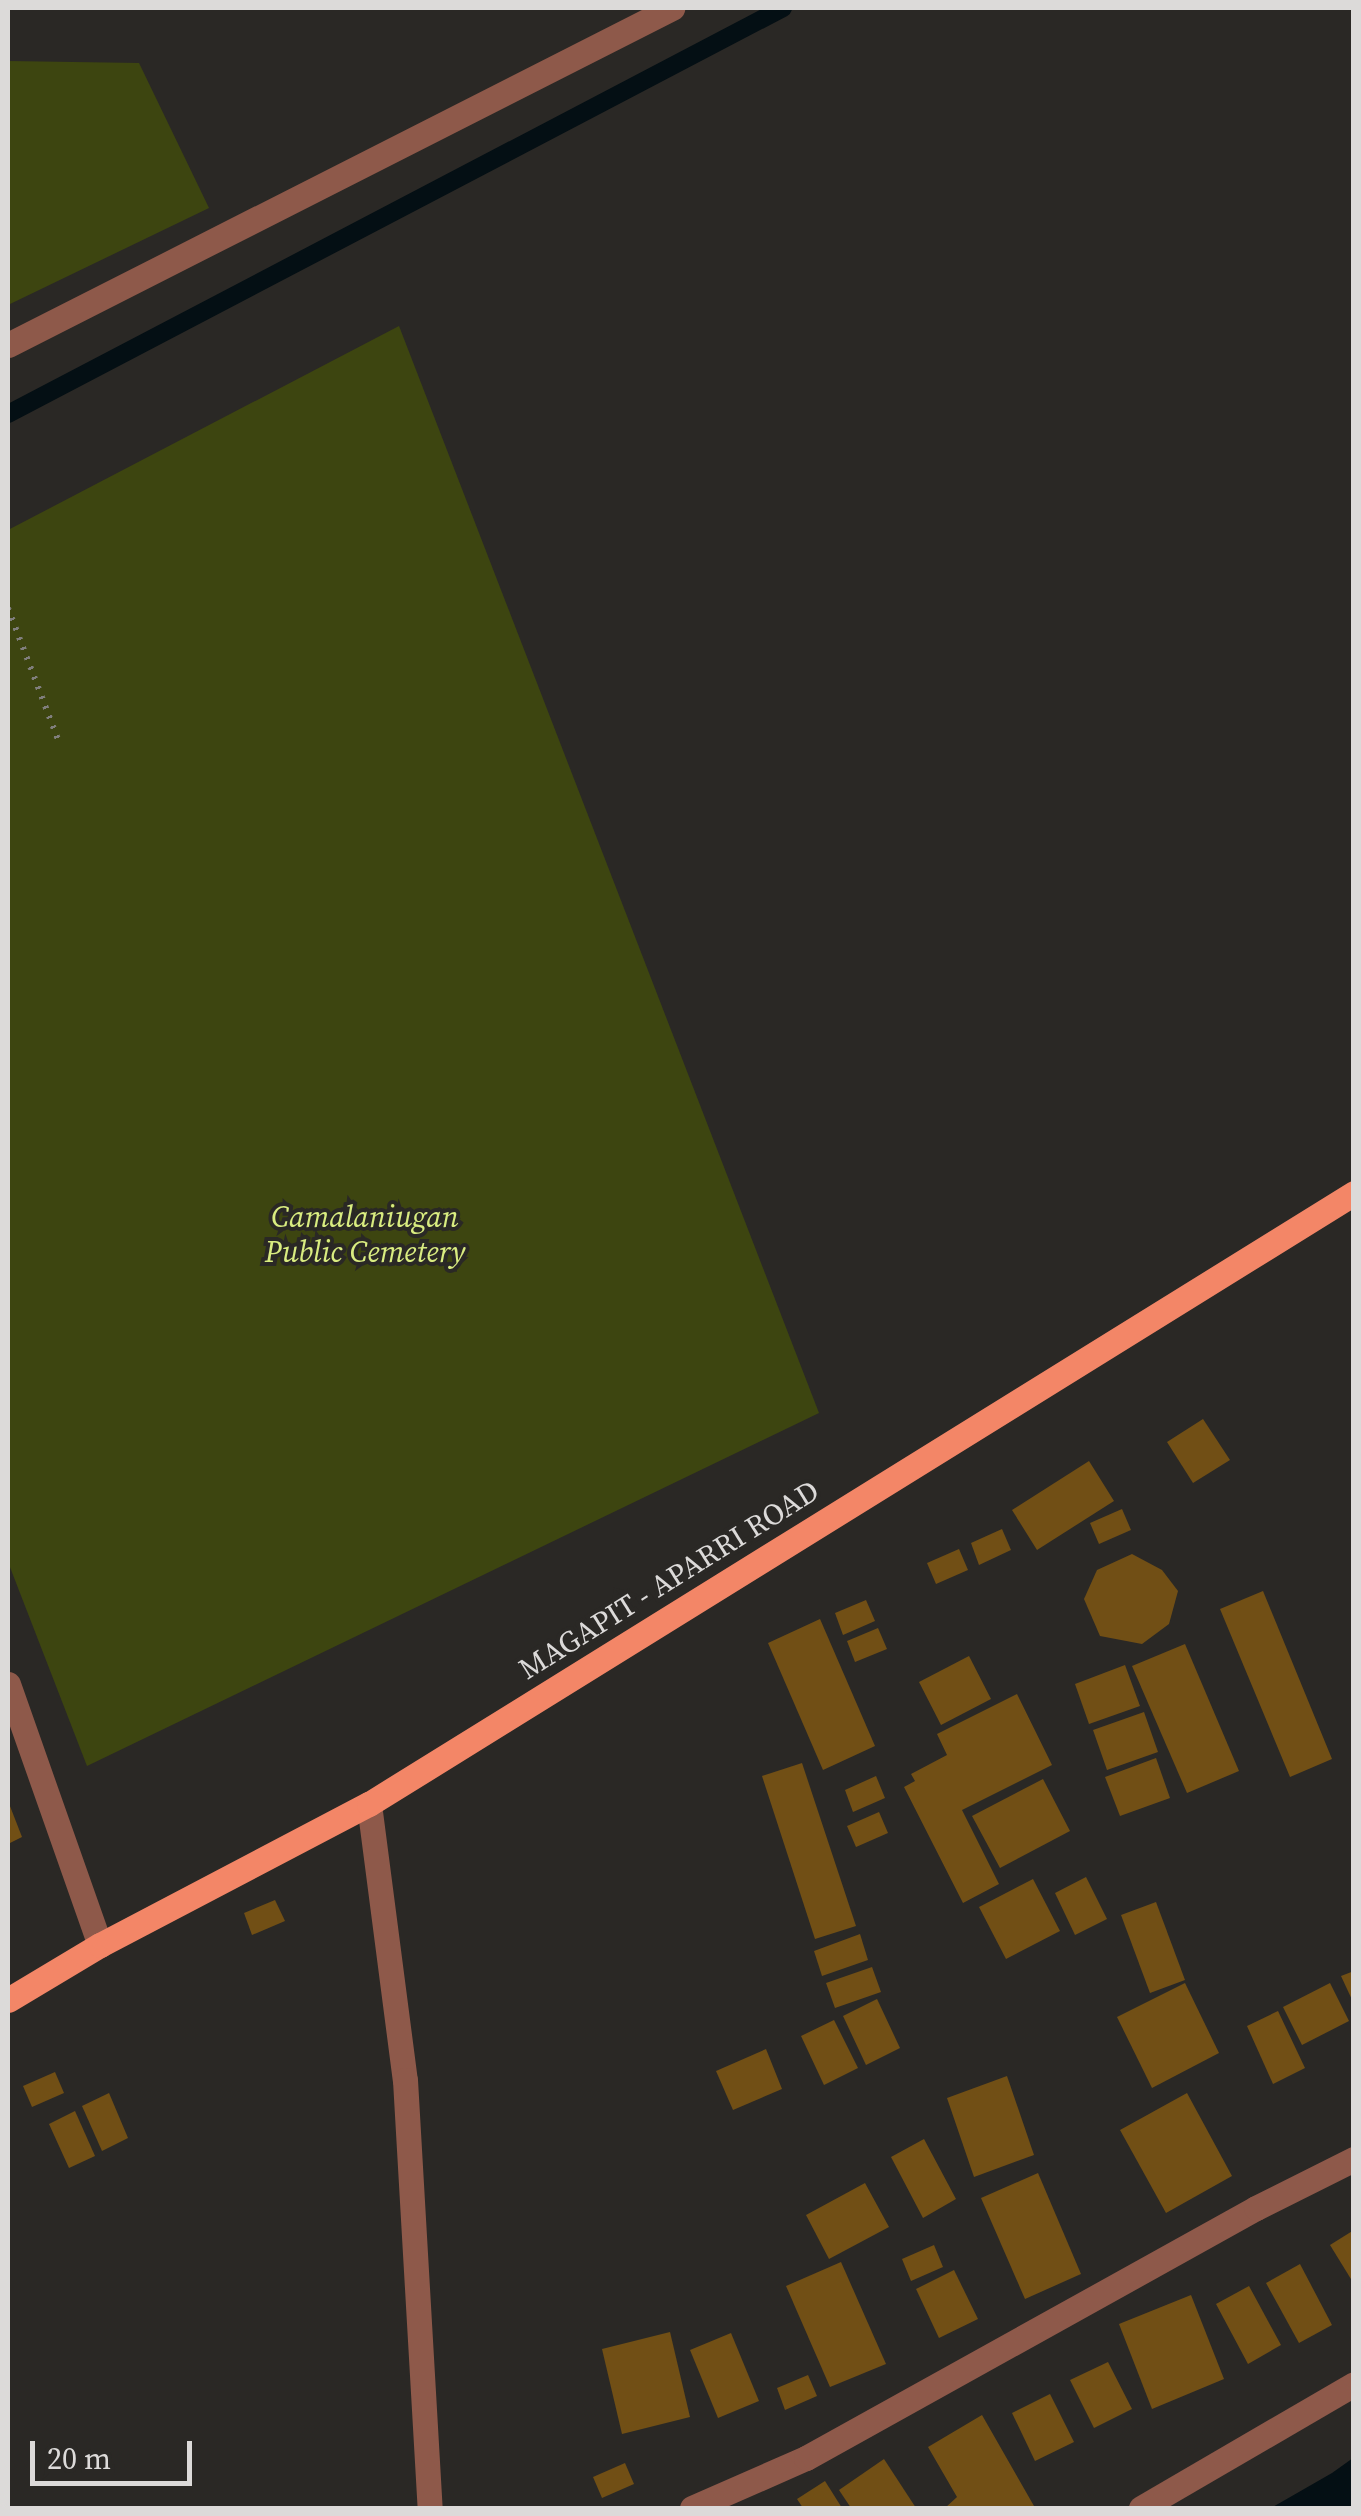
<!DOCTYPE html>
<style>
body{margin:0}
#map{position:relative;width:1361px;height:2516px;overflow:hidden;background:#2a2825;font-family:"Source Serif 4",serif}
div>[style]{position:absolute}
.green>*{inset:0;background:#3d4510}
.water>*{inset:0;background:#040f14}
.stream>*{height:18px;margin:-9px;padding:0 9px;transform-origin:9px;border-radius:9px;background:#040f14}
.building>*{inset:0;background:#714f15}
.path>*{height:6px;margin-top:-3px;transform-origin:0;background:repeating-linear-gradient(90deg,#807e7c 0 2.5px,transparent 0 10.5px)}
.minor>*{height:25px;margin:-12.5px;padding:0 12.5px;transform-origin:12.5px;border-radius:12.5px;background:#8e594a}
.major>*{height:25px;margin:-12.5px;padding:0 12.5px;transform-origin:12.5px;border-radius:12.5px;background:#f38667}
span{translate:-50% -50%;white-space:nowrap;text-align:center;line-height:1.15;-webkit-text-stroke:8px #2a2825;paint-order:stroke}
.park-label{font-size:30px;color:#d9ec80;font-style:italic}
.street-label{font-size:30px;color:#dcdad9}
.frame{position:absolute;inset:0;border:10px solid #dcdad9;pointer-events:none}
.scale{position:absolute;left:30px;top:2441px;width:162px;height:45px;box-sizing:border-box;border:5px solid #dcdad9;border-top:0;padding-left:12px;font-size:30px;line-height:35px;white-space:nowrap;color:#dcdad9;-webkit-text-stroke:8px #2a2825;paint-order:stroke}
</style>
<div id="map">
<div class="green">
<div style="clip-path:polygon(8px 61px,139px 63px,209px 208px,8px 305px)"></div>
<div style="clip-path:polygon(399px 326px,819px 1413px,87px 1766px,8px 1562px,8px 530px)"></div>
</div>
<div class="water">
<div style="clip-path:polygon(1353px 2458px,1353px 2508px,1271px 2508px,1332px 2473px)"></div>
</div>
<div class="stream">
<div style="left:8px;top:414px;width:875px;rotate:-27.65deg"></div>
</div>
<div class="building">
<div style="clip-path:polygon(1203px 1419px,1230px 1460px,1193px 1483px,1167px 1442px)"></div>
<div style="clip-path:polygon(1089px 1461px,1114px 1501px,1037px 1550px,1012px 1510px)"></div>
<div style="clip-path:polygon(1122px 1509px,1131px 1530px,1099px 1544px,1090px 1523px)"></div>
<div style="clip-path:polygon(1002px 1529px,1011px 1550px,979px 1565px,971px 1543px)"></div>
<div style="clip-path:polygon(959px 1549px,968px 1570px,936px 1584px,927px 1563px)"></div>
<div style="clip-path:polygon(1132px 1554px,1162px 1570px,1178px 1591px,1169px 1624px,1142px 1644px,1100px 1636px,1084px 1599px,1097px 1570px)"></div>
<div style="clip-path:polygon(1263px 1591px,1332px 1759px,1290px 1777px,1220px 1609px)"></div>
<div style="clip-path:polygon(866px 1600px,875px 1621px,843px 1635px,835px 1613px)"></div>
<div style="clip-path:polygon(820px 1619px,875px 1746px,823px 1770px,768px 1643px)"></div>
<div style="clip-path:polygon(878px 1628px,887px 1649px,855px 1662px,847px 1641px)"></div>
<div style="clip-path:polygon(1185px 1644px,1239px 1771px,1187px 1793px,1132px 1666px)"></div>
<div style="clip-path:polygon(969px 1656px,991px 1699px,941px 1725px,919px 1682px)"></div>
<div style="clip-path:polygon(1125px 1665px,1140px 1706px,1089px 1724px,1075px 1684px)"></div>
<div style="clip-path:polygon(1017px 1694px,1052px 1765px,962px 1810px,999px 1884px,963px 1903px,904px 1787px,915px 1781px,911px 1774px,947px 1755px,937px 1734px)"></div>
<div style="clip-path:polygon(1144px 1712px,1158px 1752px,1107px 1770px,1093px 1730px)"></div>
<div style="clip-path:polygon(1156px 1758px,1170px 1798px,1120px 1816px,1105px 1777px)"></div>
<div style="clip-path:polygon(802px 1763px,856px 1926px,815px 1939px,762px 1776px)"></div>
<div style="clip-path:polygon(876px 1776px,885px 1798px,853px 1812px,845px 1790px)"></div>
<div style="clip-path:polygon(1043px 1779px,1070px 1831px,1000px 1868px,972px 1816px)"></div>
<div style="clip-path:polygon(8px 1801px,22px 1837px,8px 1844px)"></div>
<div style="clip-path:polygon(879px 1812px,888px 1833px,856px 1847px,847px 1826px)"></div>
<div style="clip-path:polygon(1086px 1877px,1107px 1919px,1075px 1935px,1055px 1893px)"></div>
<div style="clip-path:polygon(1033px 1879px,1060px 1931px,1006px 1959px,979px 1907px)"></div>
<div style="clip-path:polygon(275px 1900px,285px 1921px,252px 1935px,244px 1913px)"></div>
<div style="clip-path:polygon(1156px 1902px,1185px 1980px,1150px 1993px,1121px 1915px)"></div>
<div style="clip-path:polygon(860px 1934px,868px 1960px,822px 1976px,814px 1951px)"></div>
<div style="clip-path:polygon(872px 1967px,881px 1992px,835px 2008px,826px 1983px)"></div>
<div style="clip-path:polygon(1354px 1971px,1354px 2004px,1341px 1976px)"></div>
<div style="clip-path:polygon(1185px 1983px,1219px 2053px,1152px 2088px,1117px 2017px)"></div>
<div style="clip-path:polygon(1330px 1983px,1349px 2021px,1302px 2045px,1283px 2007px)"></div>
<div style="clip-path:polygon(877px 1999px,900px 2048px,866px 2065px,843px 2016px)"></div>
<div style="clip-path:polygon(1278px 2011px,1305px 2068px,1273px 2084px,1247px 2026px)"></div>
<div style="clip-path:polygon(834px 2020px,858px 2068px,824px 2085px,801px 2036px)"></div>
<div style="clip-path:polygon(766px 2049px,782px 2089px,733px 2110px,716px 2071px)"></div>
<div style="clip-path:polygon(55px 2072px,64px 2093px,32px 2107px,23px 2086px)"></div>
<div style="clip-path:polygon(1007px 2076px,1034px 2155px,974px 2177px,947px 2098px)"></div>
<div style="clip-path:polygon(109px 2093px,128px 2138px,102px 2151px,82px 2106px)"></div>
<div style="clip-path:polygon(1187px 2093px,1232px 2176px,1166px 2213px,1120px 2130px)"></div>
<div style="clip-path:polygon(75px 2111px,95px 2156px,69px 2168px,49px 2124px)"></div>
<div style="clip-path:polygon(924px 2139px,956px 2199px,923px 2218px,891px 2157px)"></div>
<div style="clip-path:polygon(1038px 2173px,1081px 2274px,1025px 2299px,981px 2198px)"></div>
<div style="clip-path:polygon(865px 2183px,889px 2227px,829px 2259px,806px 2215px)"></div>
<div style="clip-path:polygon(1354px 2230px,1354px 2284px,1330px 2245px)"></div>
<div style="clip-path:polygon(934px 2245px,943px 2267px,911px 2281px,902px 2259px)"></div>
<div style="clip-path:polygon(841px 2262px,886px 2364px,830px 2387px,786px 2286px)"></div>
<div style="clip-path:polygon(1300px 2264px,1332px 2325px,1299px 2343px,1266px 2283px)"></div>
<div style="clip-path:polygon(954px 2270px,978px 2319px,939px 2338px,916px 2289px)"></div>
<div style="clip-path:polygon(1249px 2286px,1281px 2345px,1248px 2364px,1216px 2304px)"></div>
<div style="clip-path:polygon(1191px 2295px,1224px 2379px,1152px 2409px,1119px 2324px)"></div>
<div style="clip-path:polygon(670px 2332px,690px 2417px,622px 2434px,602px 2349px)"></div>
<div style="clip-path:polygon(731px 2333px,759px 2401px,718px 2418px,690px 2350px)"></div>
<div style="clip-path:polygon(1108px 2362px,1132px 2409px,1094px 2428px,1070px 2380px)"></div>
<div style="clip-path:polygon(808px 2375px,817px 2396px,785px 2410px,777px 2388px)"></div>
<div style="clip-path:polygon(1050px 2394px,1074px 2442px,1035px 2461px,1012px 2413px)"></div>
<div style="clip-path:polygon(982px 2415px,1034px 2506px,1031px 2508px,945px 2508px,957px 2497px,928px 2447px)"></div>
<div style="clip-path:polygon(884px 2459px,916px 2508px,851px 2508px,839px 2490px)"></div>
<div style="clip-path:polygon(625px 2463px,634px 2484px,602px 2498px,593px 2477px)"></div>
<div style="clip-path:polygon(825px 2481px,842px 2508px,803px 2508px,797px 2499px)"></div>
</div>
<div class="path">
<div style="left:8px;top:608px;width:143px;rotate:69.2deg"></div>
</div>
<div class="minor">
<div style="left:8px;top:345px;width:745px;rotate:-26.91deg"></div>
<div style="left:8px;top:1684px;width:277px;rotate:70.6deg"></div>
<div style="left:369px;top:1804px;width:278px;rotate:82.6deg"></div>
<div style="left:405px;top:2080px;width:429px;rotate:86.7deg"></div>
<div style="left:692px;top:2508px;width:124px;rotate:-23.7deg"></div>
<div style="left:806px;top:2458px;width:515px;rotate:-29.05deg"></div>
<div style="left:1256px;top:2208px;width:110px;rotate:-26.6deg"></div>
<div style="left:1141px;top:2508px;width:246px;rotate:-30.2deg"></div>
</div>
<div class="major">
<div style="left:8px;top:2000px;width:107px;rotate:-30.9deg"></div>
<div style="left:100px;top:1945px;width:304px;rotate:-27.7deg"></div>
<div style="left:369px;top:1804px;width:1159px;rotate:-31.81deg"></div>
</div>
<div class="park-label">
<span style="left:365px;top:1234px">Camalaniugan<br>Public Cemetery</span>
</div>
<div class="street-label">
<span style="left:669px;top:1580px;rotate:-32deg">MAGAPIT - APARRI ROAD</span>
</div>
<div class="frame"></div>
<div class="scale">20 m</div>
</div>
